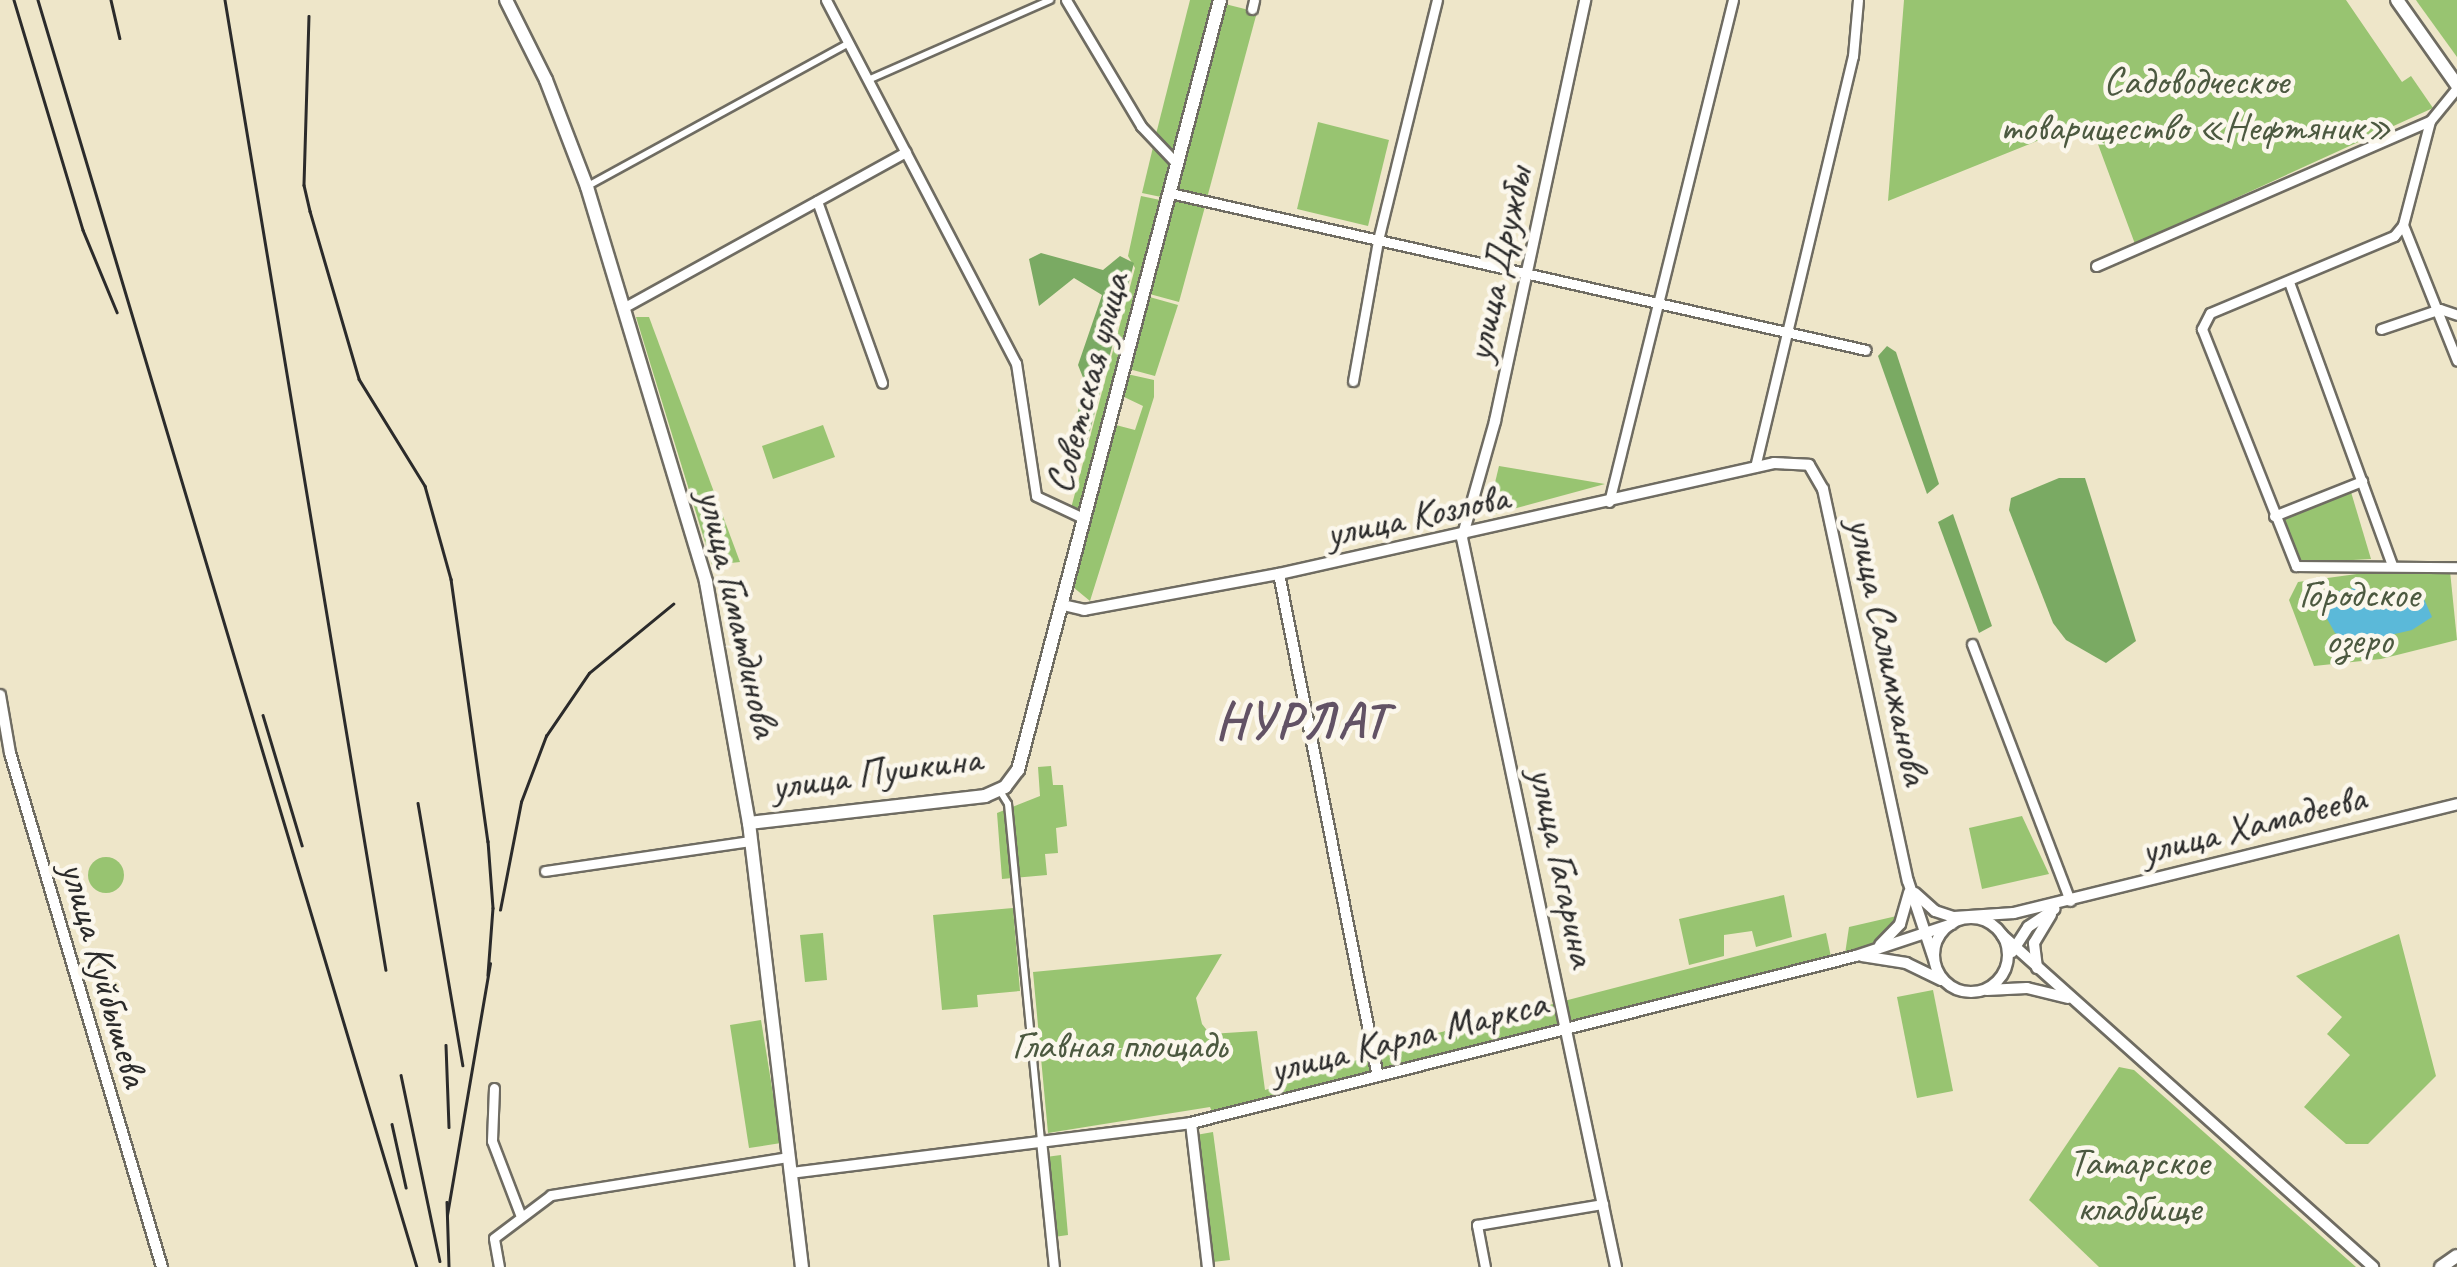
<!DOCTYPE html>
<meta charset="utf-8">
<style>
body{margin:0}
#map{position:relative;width:2457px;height:1267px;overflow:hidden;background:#eee6c9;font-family:Caveat,sans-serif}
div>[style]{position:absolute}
.green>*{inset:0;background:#98c471}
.round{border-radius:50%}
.forest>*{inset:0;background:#7aaa63}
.water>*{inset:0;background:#5bb9d9}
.roads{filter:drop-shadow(2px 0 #6f6c62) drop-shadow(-2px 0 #6f6c62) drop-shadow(0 2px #6f6c62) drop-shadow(0 -2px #6f6c62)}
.pedestrian>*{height:6px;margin:-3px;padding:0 3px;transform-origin:3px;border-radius:3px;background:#fff}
.minor>*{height:9px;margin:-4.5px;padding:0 4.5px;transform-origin:4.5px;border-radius:4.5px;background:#fff}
.tertiary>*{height:10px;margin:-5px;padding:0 5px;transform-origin:5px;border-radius:5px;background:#fff}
.tertiary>.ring{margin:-5px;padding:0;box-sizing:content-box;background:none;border:10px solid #fff;border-radius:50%}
.secondary>*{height:12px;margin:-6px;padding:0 6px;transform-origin:6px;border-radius:6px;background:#fff}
.rail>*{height:2.5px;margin:-1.25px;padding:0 1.25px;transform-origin:1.25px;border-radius:1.25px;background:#2b2b2b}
span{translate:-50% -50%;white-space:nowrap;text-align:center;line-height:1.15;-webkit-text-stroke:9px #fbf7ec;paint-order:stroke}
.park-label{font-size:40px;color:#4c5940}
.street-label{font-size:40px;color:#2b2b2b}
.district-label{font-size:50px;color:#625265;font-weight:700;letter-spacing:2.5px}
</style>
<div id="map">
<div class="green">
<div style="clip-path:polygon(1190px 0,1218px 0,1176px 161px,1155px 138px)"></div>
<div style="clip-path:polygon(1904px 0,2346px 0,2402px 82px,2411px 76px,2433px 108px,2135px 244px,2089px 120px,1888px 201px)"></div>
<div style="clip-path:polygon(2416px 0,2457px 0,2457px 57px,2418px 3px)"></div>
<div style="clip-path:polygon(1221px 3px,1257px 12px,1207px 198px,1173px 191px)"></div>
<div style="clip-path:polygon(1318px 122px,1389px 140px,1368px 226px,1297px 209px)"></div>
<div style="clip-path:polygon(1154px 143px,1175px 164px,1166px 198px,1142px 193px)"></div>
<div style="clip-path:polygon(1171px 195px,1206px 203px,1179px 302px,1146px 293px)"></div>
<div style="clip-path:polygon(1141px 196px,1165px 201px,1083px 517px,1070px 512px,1135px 268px,1128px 256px)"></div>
<div style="clip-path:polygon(1146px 296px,1178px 305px,1155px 376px,1129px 369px)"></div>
<div style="clip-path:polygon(636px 317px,649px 317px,740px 562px,712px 565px)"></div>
<div style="clip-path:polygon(1127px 374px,1154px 380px,1154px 397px,1090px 601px,1073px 587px,1112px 424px,1135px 430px,1143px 406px,1122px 396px)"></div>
<div style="clip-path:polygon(823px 425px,835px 457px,773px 479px,762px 446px)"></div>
<div style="clip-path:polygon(1499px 466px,1605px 484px,1487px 516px)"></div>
<div style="clip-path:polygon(2351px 492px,2371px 559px,2299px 563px,2277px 516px)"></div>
<div style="clip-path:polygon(2386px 570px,2450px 571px,2457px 640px,2381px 659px,2314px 666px,2289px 600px,2298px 582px)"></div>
<div style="clip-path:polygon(1051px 766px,1053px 785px,1063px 785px,1067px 826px,1056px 828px,1058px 853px,1045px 854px,1047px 875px,1002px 879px,997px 813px,1040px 796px,1038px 767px)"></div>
<div style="clip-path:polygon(2022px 816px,2049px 874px,1982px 889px,1969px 828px)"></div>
<div class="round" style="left:88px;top:857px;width:36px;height:36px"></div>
<div style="clip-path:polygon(1784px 895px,1792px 937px,1756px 947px,1752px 931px,1724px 935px,1724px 956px,1689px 965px,1679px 919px)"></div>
<div style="clip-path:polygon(1013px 908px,1020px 991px,977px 995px,978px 1007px,942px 1010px,933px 915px)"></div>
<div style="clip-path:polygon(1901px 915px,1870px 948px,1845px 954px,1849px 927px)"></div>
<div style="clip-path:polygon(823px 933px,827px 980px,805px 982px,800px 935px)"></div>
<div style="clip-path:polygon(1826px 933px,1831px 957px,1569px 1023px,1564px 1001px)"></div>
<div style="clip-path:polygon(2399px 934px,2436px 1076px,2368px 1144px,2346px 1144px,2304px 1107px,2350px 1055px,2327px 1034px,2342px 1017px,2296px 976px)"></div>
<div style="clip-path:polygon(1222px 954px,1196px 998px,1202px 1024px,1210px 1034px,1257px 1031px,1265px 1090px,1372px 1055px,1375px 1071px,1213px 1114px,1210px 1107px,1048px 1133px,1033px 972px)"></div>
<div style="clip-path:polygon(1933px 990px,1953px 1091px,1917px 1098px,1897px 997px)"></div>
<div style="clip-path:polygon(1557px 1003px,1562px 1024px,1380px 1069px,1382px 1047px)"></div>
<div style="clip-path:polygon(761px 1020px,781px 1143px,749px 1148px,730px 1025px)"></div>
<div style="clip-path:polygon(2119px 1067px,2134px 1070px,2356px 1267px,2099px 1267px,2029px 1200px)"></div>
<div style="clip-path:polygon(1213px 1132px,1230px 1260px,1213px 1262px,1196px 1135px)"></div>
<div style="clip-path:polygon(1061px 1155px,1068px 1235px,1054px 1237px,1046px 1157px)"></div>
</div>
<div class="forest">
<div style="clip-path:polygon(1041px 253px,1103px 270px,1120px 256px,1134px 263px,1086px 446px,1079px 452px,1073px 437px,1084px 380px,1078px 365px,1102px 295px,1074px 278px,1039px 306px,1029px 259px)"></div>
<div style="clip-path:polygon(1887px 346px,1896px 352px,1939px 484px,1927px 494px,1878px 356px)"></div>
<div style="clip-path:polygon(2059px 478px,2085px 478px,2136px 641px,2106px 663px,2066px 640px,2053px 623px,2009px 510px,2011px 498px)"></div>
<div style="clip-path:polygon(1953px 514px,1992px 626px,1979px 633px,1938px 522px)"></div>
</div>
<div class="water">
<div style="clip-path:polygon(2359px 587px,2424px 599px,2432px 617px,2412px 630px,2356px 643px,2335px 633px,2326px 617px,2335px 592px)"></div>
</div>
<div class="roads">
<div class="pedestrian">
<div style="left:868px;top:80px;width:199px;rotate:-23.7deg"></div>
<div style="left:588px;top:186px;width:298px;rotate:-28.7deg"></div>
<div style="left:1000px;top:791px;width:15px;rotate:58deg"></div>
<div style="left:1008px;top:804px;width:338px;rotate:84.4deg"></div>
</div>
<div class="minor">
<div style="left:826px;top:0;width:410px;rotate:62.4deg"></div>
<div style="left:1016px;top:363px;width:134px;rotate:81.4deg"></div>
<div style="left:1036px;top:496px;width:54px;rotate:25.1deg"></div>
<div style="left:1066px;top:0;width:147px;rotate:59.2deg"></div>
<div style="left:1141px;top:126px;width:52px;rotate:46.5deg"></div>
<div style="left:1252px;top:9px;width:9px;rotate:-77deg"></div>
<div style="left:2430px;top:121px;width:107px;rotate:104.6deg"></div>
<div style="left:2403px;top:225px;width:14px;rotate:129deg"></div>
<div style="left:2394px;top:236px;width:199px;rotate:157.3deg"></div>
<div style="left:2210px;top:313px;width:18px;rotate:117deg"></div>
<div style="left:2202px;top:329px;width:255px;rotate:68.4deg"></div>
<div style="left:2296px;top:566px;width:161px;rotate:0.4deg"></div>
<div style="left:1170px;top:193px;width:713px;rotate:12.71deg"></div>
<div style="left:817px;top:201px;width:193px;rotate:70.3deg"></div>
<div style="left:2403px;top:225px;width:146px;rotate:68.3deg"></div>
<div style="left:2096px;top:266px;width:364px;rotate:-23.5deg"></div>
<div style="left:2430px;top:121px;width:43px;rotate:-50.7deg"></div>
<div style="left:2289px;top:282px;width:301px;rotate:70deg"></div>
<div style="left:623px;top:308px;width:323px;rotate:-28.9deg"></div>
<div style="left:2381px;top:329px;width:62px;rotate:-18.7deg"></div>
<div style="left:2440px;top:309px;width:18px;rotate:19deg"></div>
<div style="left:1353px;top:381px;width:143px;rotate:-79.9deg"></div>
<div style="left:1378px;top:240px;width:247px;rotate:-76.2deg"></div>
<div style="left:1755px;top:467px;width:423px;rotate:-76.6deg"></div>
<div style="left:1853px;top:56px;width:56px;rotate:-84.9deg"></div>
<div style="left:1609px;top:502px;width:517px;rotate:-76.13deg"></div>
<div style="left:2274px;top:516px;width:95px;rotate:-21.7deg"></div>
<div style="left:1972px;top:644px;width:275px;rotate:69.1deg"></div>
<div style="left:545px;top:871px;width:208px;rotate:-8.3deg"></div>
<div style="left:494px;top:1088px;width:53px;rotate:92.2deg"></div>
<div style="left:492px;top:1141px;width:78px;rotate:69deg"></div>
<div style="left:1041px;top:1140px;width:128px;rotate:84.2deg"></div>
<div style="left:499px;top:1267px;width:29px;rotate:-100deg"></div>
<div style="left:494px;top:1238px;width:71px;rotate:-37deg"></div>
<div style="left:551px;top:1195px;width:241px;rotate:-9.1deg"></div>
<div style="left:1485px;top:1267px;width:43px;rotate:-100.8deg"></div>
<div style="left:1477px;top:1225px;width:128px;rotate:-9.5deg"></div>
</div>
<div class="tertiary">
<div style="left:1462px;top:538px;width:745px;rotate:78.07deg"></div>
<div style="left:1462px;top:538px;width:122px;rotate:-74.2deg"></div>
<div style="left:1495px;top:421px;width:431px;rotate:-77.9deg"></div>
<div style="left:1279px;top:574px;width:508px;rotate:78.87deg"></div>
<div style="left:1063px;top:605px;width:22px;rotate:13deg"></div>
<div style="left:1084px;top:610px;width:198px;rotate:-10.5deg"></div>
<div style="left:1279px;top:574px;width:507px;rotate:-12.64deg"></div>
<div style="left:1774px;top:463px;width:35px;rotate:3deg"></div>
<div style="left:1809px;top:465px;width:28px;rotate:60deg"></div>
<div style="left:1823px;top:489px;width:401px;rotate:77.8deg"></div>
<div style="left:1908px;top:881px;width:82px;rotate:71.6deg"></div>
<div style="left:0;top:695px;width:59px;rotate:80.2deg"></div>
<div style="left:10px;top:753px;width:536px;rotate:73.53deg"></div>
<div style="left:1915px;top:893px;width:27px;rotate:42deg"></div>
<div style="left:1935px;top:911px;width:20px;rotate:18deg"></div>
<div style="left:1954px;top:917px;width:60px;rotate:-3.8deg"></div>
<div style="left:2014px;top:913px;width:456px;rotate:-13.8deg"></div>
<div class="ring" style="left:1934px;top:918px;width:64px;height:64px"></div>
<div style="left:2002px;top:935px;width:498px;rotate:41.8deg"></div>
<div style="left:1880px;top:945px;width:29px;rotate:-46deg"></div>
<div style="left:1900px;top:924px;width:33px;rotate:-74deg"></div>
<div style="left:2012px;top:952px;width:30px;rotate:-57deg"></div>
<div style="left:2028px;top:927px;width:32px;rotate:-34deg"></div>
<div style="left:1862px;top:956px;width:45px;rotate:9deg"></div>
<div style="left:1906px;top:963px;width:39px;rotate:26deg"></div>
<div style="left:2037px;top:968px;width:25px;rotate:-97deg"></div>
<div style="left:2034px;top:943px;width:33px;rotate:-59deg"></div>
<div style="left:1987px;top:990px;width:40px;rotate:-2.9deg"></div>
<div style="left:2027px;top:988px;width:42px;rotate:13.7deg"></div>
<div style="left:1191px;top:1123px;width:145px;rotate:83.3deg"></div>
<div style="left:791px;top:1173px;width:403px;rotate:-7.1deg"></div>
<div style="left:1191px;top:1123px;width:686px;rotate:-14.1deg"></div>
<div style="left:1856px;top:956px;width:101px;rotate:-18.4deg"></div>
</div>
<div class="secondary">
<div style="left:506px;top:0;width:89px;rotate:63.4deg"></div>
<div style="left:546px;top:80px;width:115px;rotate:69deg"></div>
<div style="left:587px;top:187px;width:413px;rotate:73.2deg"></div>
<div style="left:706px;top:582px;width:245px;rotate:79.9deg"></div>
<div style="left:749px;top:823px;width:447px;rotate:83.2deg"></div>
<div style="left:2397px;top:0;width:104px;rotate:54.8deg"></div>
<div style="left:749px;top:823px;width:238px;rotate:-6.5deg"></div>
<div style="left:985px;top:796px;width:22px;rotate:-24deg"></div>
<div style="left:1005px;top:787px;width:21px;rotate:-53deg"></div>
<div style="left:1018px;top:770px;width:796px;rotate:-75.3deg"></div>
<div style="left:2441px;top:1267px;width:19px;rotate:-35deg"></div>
</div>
</div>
<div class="rail">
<div style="left:14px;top:0;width:240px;rotate:73.3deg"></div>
<div style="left:83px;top:230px;width:89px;rotate:67.5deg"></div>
<div style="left:38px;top:0;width:1322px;rotate:73.35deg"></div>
<div style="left:111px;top:0;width:39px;rotate:77deg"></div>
<div style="left:225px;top:0;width:983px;rotate:80.58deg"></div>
<div style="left:309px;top:16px;width:169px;rotate:91.7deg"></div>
<div style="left:304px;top:185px;width:27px;rotate:77deg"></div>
<div style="left:310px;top:211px;width:175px;rotate:73.7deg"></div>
<div style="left:359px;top:379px;width:126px;rotate:58.3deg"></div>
<div style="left:425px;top:486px;width:97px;rotate:74.4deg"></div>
<div style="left:451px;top:579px;width:265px;rotate:82deg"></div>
<div style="left:488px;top:841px;width:67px;rotate:85.7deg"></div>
<div style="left:493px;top:908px;width:67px;rotate:94.3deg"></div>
<div style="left:263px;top:715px;width:136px;rotate:73.3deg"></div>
<div style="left:418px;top:803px;width:266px;rotate:80.3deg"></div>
<div style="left:500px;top:910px;width:110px;rotate:-79deg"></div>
<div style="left:521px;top:802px;width:71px;rotate:-69.3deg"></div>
<div style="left:546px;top:736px;width:76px;rotate:-55.7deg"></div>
<div style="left:589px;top:673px;width:109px;rotate:-39.4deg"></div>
<div style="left:446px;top:1045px;width:82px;rotate:87.9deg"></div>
<div style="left:401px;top:1075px;width:190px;rotate:78.2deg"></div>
<div style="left:392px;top:1124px;width:65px;rotate:77.5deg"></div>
<div style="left:447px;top:1202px;width:65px;rotate:88.2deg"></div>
<div style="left:447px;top:1215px;width:255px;rotate:-80.3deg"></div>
</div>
<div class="park-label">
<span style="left:2196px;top:104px">Садоводческое<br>товарищество «Нефтяник»</span>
<span style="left:2359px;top:617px">Городское<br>озеро</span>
<span style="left:1119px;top:1045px">Главная площадь</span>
<span style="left:2139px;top:1185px">Татарское<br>кладбище</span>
</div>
<div class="street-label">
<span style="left:1498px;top:264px;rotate:-78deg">улица Дружбы</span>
<span style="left:1087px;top:383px;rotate:-75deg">Советская улица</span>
<span style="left:1417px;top:515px;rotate:-12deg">улица Козлова</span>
<span style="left:739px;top:613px;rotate:77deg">улица Гиматдинова</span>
<span style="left:1889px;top:651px;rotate:78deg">улица Салимжанова</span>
<span style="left:876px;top:772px;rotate:-8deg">улица Пушкина</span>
<span style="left:2253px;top:824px;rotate:-14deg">улица Хамадеева</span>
<span style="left:1563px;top:867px;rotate:78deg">улица Гагарина</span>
<span style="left:105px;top:974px;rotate:74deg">улица Куйбышева</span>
<span style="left:1408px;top:1036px;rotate:-14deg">улица Карла Маркса</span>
</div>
<div class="district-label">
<span style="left:1302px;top:721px">НУРЛАТ</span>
</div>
</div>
